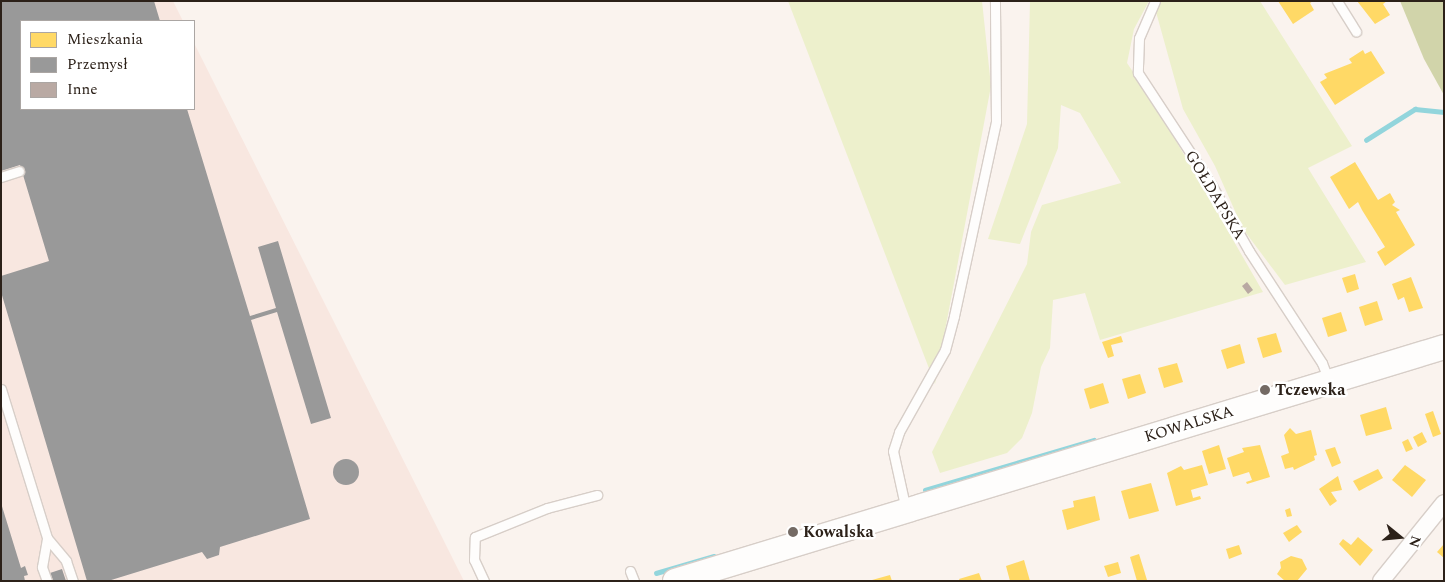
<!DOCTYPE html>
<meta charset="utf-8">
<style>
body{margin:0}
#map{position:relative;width:1445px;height:582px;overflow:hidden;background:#faf3ee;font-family:Spectral,serif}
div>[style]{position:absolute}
.industrial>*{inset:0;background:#f8e7e0}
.green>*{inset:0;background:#edf0cc}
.forest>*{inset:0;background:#d1d4aa}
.homes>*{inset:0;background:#ffd966}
.industry>*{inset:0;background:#999}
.round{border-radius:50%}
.stream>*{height:4.5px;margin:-2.25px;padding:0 2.25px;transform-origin:2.25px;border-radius:2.25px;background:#92d5dc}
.building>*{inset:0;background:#b9a9a3}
.roads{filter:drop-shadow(1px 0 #d7cec8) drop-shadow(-1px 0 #d7cec8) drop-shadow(0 1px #d7cec8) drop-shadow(0 -1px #d7cec8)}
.lane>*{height:9px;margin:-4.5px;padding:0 4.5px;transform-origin:4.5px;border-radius:4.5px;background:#fefdfc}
.street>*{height:16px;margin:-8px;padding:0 8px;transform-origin:8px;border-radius:8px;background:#fefdfc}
.secondary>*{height:24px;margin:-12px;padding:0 12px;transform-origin:12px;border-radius:12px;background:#fefdfc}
.dots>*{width:14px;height:14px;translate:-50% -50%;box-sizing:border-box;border:2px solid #fff;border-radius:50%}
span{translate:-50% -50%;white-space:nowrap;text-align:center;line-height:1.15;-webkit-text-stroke:5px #fff;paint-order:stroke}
.street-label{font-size:16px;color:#2c2119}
.poi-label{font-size:16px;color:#2c2119;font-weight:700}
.left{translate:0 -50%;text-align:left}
.frame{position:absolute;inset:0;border:2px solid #2c2119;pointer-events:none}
.legend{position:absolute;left:20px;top:20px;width:175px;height:90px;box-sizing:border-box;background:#fff;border:1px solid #aba6a3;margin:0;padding:6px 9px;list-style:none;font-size:15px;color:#2c2119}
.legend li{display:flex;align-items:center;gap:10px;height:25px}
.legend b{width:25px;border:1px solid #aba6a3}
.north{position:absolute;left:1375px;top:512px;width:50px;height:50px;-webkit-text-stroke:4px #fff;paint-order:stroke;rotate:107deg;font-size:14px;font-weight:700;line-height:20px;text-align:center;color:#2c2119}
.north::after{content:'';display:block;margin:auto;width:18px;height:22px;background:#2c2119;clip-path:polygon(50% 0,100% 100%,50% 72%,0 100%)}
</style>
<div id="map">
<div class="industrial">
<div style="clip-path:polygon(1px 1px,173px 1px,183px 21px,21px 21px,21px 109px,194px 109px,194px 43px,464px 581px,1px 581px)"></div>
</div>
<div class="green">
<div style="clip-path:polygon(788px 1px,982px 1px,991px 86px,935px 384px)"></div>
<div style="clip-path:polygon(1030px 1px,1149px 1px,1134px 29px,1127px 63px,1156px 106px,1263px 292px,1100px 340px,1085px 293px,1053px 300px,1050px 348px,1041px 367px,1032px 413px,1022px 438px,1007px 453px,940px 473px,932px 452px,1027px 264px,1031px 232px,1042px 205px,1121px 183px,1080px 113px,1061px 105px,1058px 148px,1020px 244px,988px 239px,1027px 124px)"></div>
<div style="clip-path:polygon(1161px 1px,1260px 1px,1352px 146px,1308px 168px,1366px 262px,1285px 285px,1243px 229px,1215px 166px,1183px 109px,1156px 12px)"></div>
</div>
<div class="forest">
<div style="clip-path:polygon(1400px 1px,1444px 1px,1444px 95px,1424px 59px)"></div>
</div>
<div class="homes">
<div style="clip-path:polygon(1278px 1px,1313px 1px,1310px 3px,1314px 10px,1293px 24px)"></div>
<div style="clip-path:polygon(1357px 1px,1387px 1px,1383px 4px,1390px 15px,1375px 24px)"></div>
<div style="clip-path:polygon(1363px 50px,1365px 54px,1371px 51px,1385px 73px,1335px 105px,1320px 82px,1327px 78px,1324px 74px,1352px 63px,1349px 59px)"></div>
<div style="clip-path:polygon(1355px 162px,1378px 200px,1390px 193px,1395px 202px,1392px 205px,1400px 210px,1396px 212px,1415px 245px,1385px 266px,1377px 252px,1385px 247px,1362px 210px,1358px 202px,1349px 209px,1330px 177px)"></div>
<div style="clip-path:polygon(1355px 274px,1359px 289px,1347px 293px,1342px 278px)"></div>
<div style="clip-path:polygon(1411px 277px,1423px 308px,1409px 312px,1404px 297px,1398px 300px,1392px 284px)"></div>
<div style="clip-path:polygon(1377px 301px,1383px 320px,1365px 326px,1359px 307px)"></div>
<div style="clip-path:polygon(1341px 312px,1347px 331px,1328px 337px,1322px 318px)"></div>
<div style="clip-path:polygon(1276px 333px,1282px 352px,1263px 358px,1257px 338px)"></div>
<div style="clip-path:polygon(1121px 336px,1123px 342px,1111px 345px,1114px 356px,1108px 358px,1102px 342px)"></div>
<div style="clip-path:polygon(1240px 344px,1245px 363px,1227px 369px,1221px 350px)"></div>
<div style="clip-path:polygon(1177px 363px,1183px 382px,1164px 388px,1158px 368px)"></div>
<div style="clip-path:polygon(1140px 374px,1146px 393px,1128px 399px,1122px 379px)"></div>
<div style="clip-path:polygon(1103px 383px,1109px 403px,1090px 409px,1084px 389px)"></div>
<div style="clip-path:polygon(1386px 407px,1392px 429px,1366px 436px,1360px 415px)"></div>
<div style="clip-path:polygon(1433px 411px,1441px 434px,1433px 437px,1425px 414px)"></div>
<div style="clip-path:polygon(1290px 428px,1296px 434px,1311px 430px,1317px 455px,1314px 456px,1315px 460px,1294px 470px,1293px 467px,1285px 469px,1281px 456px,1289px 453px,1284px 435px)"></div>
<div style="clip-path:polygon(1422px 432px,1427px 442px,1418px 447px,1413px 437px)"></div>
<div style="clip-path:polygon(1408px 439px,1413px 449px,1406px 452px,1402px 442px)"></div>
<div style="clip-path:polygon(1219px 445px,1226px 469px,1209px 474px,1202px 451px)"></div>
<div style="clip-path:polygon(1260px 445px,1270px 477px,1247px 484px,1246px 482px,1252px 480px,1249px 472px,1233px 477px,1227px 458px,1244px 452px,1242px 448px)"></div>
<div style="clip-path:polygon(1335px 447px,1341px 463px,1332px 467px,1325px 450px)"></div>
<div style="clip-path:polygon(1202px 465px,1208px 485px,1191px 490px,1193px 498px,1200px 496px,1201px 499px,1176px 506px,1167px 473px,1181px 466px,1184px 470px)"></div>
<div style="clip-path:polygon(1405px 465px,1426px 480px,1412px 497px,1392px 480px)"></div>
<div style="clip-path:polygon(1378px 469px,1383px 478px,1359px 491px,1353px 481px)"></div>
<div style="clip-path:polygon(1338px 476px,1342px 490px,1331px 492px,1337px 501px,1330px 506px,1319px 489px)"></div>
<div style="clip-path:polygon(1151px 483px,1159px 511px,1129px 519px,1121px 491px)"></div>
<div style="clip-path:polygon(1095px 496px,1100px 520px,1067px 530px,1062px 510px,1074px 507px,1073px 501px)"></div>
<div style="clip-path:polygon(1290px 508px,1292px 516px,1287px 517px,1285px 510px)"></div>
<div style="clip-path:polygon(1297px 525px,1302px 532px,1289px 542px,1283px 533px)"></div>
<div style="clip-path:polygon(1358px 537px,1373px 550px,1360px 566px,1339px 544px,1343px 539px,1351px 545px)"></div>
<div style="clip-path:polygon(1444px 544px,1444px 558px,1437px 552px)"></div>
<div style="clip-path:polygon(1239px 545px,1242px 554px,1229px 559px,1226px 549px)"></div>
<div style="clip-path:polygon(1139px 554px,1147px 580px,1144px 581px,1137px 581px,1130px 557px)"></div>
<div style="clip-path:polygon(1291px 556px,1302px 559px,1307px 569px,1297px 581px,1285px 581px,1277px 574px,1281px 568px,1280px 562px)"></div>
<div style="clip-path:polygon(1024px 560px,1030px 581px,1010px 581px,1006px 566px)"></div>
<div style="clip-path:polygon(1118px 562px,1121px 573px,1108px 577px,1104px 566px)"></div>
<div style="clip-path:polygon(979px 573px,982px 581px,960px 581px,959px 579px)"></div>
<div style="clip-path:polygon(890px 575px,892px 581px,872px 581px,872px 580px)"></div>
</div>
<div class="industry">
<div style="clip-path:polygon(1px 1px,154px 1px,160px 21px,21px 21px,21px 109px,187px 109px,250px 316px,276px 308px,258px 247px,278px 241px,331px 418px,311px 424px,277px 312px,251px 320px,310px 519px,220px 547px,219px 555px,207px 559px,202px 552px,108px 581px,87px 581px,1px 292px,1px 276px,49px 261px,20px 165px,1px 171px)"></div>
<div class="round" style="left:333px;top:459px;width:26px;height:26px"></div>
<div style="clip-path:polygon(1px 503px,21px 568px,25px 566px,28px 575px,24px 576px,25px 581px,1px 581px)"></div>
<div style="clip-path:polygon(62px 569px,66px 581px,53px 581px,50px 573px)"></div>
</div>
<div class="stream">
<div style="left:1366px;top:140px;width:58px;rotate:-32.3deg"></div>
<div style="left:1415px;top:109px;width:29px;rotate:6deg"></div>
<div style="left:925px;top:490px;width:176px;rotate:-16.5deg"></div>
<div style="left:656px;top:573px;width:60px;rotate:-16.3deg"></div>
</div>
<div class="building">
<div style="clip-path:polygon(1247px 282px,1253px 290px,1248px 294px,1242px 286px)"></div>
</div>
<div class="roads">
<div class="lane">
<div style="left:1155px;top:1px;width:40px;rotate:113.4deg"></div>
<div style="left:1139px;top:38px;width:35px;rotate:92deg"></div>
<div style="left:1138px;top:73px;width:133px;rotate:56.7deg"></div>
<div style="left:1211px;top:184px;width:77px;rotate:60.4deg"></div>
<div style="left:1249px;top:251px;width:134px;rotate:56.9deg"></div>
<div style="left:1322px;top:363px;width:19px;rotate:69deg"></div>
<div style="left:1337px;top:1px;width:36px;rotate:58deg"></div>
<div style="left:1px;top:177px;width:19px;rotate:-18deg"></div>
<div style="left:1px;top:389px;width:156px;rotate:72.8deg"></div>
<div style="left:47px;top:538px;width:30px;rotate:50deg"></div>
<div style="left:66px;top:561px;width:21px;rotate:71deg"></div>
<div style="left:906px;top:510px;width:60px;rotate:-102.4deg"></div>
<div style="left:893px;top:451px;width:20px;rotate:-72deg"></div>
<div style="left:899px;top:432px;width:94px;rotate:-60.7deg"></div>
<div style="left:945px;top:350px;width:35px;rotate:-75deg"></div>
<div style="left:954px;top:316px;width:199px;rotate:-77.8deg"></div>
<div style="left:996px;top:121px;width:120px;rotate:-90.5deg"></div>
<div style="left:630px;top:571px;width:11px;rotate:68deg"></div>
<div style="left:47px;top:581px;width:15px;rotate:-110deg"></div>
<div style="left:42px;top:567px;width:29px;rotate:-80deg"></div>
<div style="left:484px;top:581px;width:23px;rotate:-115deg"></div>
<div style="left:474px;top:560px;width:23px;rotate:-88deg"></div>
<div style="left:475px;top:537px;width:78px;rotate:-21.9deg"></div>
<div style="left:547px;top:508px;width:52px;rotate:-14.6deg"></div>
</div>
<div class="street">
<div style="left:1381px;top:581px;width:100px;rotate:-51.1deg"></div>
</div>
<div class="secondary">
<div style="left:675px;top:581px;width:804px;rotate:-16.92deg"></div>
</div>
</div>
<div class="dots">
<div style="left:1265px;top:390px;background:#746a64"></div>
<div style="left:793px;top:532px;background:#746a64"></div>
</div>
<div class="street-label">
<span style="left:1215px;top:195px;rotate:59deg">GOŁDAPSKA</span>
<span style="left:1189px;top:424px;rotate:-17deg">KOWALSKA</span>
</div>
<div class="poi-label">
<span class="left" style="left:1275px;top:390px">Tczewska</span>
<span class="left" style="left:803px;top:532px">Kowalska</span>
</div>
<div class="frame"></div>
<ul class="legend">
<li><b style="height:14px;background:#ffd966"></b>Mieszkania</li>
<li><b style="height:14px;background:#999"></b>Przemysł</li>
<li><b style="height:14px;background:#b9a9a3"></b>Inne</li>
</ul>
<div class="north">N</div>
</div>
